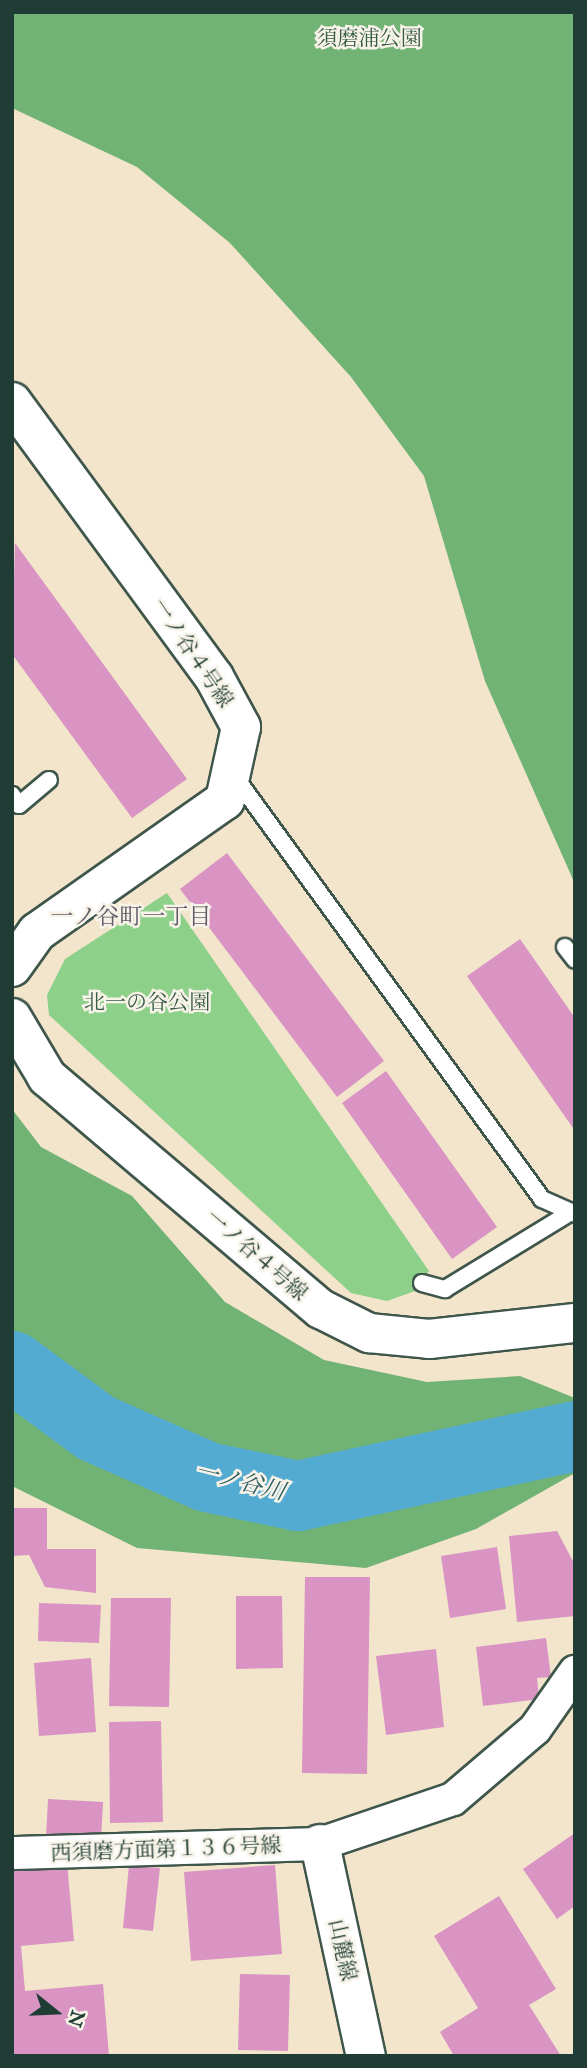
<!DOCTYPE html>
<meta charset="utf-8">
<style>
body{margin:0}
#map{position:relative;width:587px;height:2068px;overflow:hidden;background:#f2e5cb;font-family:"IM FELL Great Primer","Noto Serif JP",serif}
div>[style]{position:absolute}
.green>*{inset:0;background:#8cd089}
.forest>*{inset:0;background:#71b275}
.river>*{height:70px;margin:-35px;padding:0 35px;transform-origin:35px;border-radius:35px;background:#54abd1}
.building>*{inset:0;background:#d994c3}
.roads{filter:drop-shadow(2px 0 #3f564b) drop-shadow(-2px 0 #3f564b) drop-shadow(0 2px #3f564b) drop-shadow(0 -2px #3f564b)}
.lane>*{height:16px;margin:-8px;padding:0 8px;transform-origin:8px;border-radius:8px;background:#fff}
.street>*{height:32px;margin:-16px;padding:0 16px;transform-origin:16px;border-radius:16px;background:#fff}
.secondary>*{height:38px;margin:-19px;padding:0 19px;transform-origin:19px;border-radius:19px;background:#fff}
span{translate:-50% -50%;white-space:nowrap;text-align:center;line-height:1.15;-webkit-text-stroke:5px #f7f3e8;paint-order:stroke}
.park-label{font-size:21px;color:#355a45}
.street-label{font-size:21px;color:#1f3d34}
.neighbourhood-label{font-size:23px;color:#605b66}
.water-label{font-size:23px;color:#2f5e63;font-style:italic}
.frame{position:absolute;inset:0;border:14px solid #1f3d34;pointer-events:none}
.north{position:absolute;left:21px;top:1977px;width:70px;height:70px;-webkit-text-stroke:5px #f7f3e8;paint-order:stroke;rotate:108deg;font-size:19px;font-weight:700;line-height:28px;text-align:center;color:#1f3d34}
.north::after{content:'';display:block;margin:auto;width:24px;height:32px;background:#1f3d34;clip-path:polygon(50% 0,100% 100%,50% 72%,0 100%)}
</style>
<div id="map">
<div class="green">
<div style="clip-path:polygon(167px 893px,429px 1271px,415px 1291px,387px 1301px,351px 1293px,49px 1015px,47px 995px,65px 959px)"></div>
</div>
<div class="forest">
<div style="clip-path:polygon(12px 12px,575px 12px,575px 884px,485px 681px,424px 476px,351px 377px,230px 243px,137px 167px,12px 108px)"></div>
<div style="clip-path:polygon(12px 1109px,41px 1147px,132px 1196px,225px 1302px,324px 1360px,427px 1382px,520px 1376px,575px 1398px,575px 1473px,476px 1529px,366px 1568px,137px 1548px,12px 1486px)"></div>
</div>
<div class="river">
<div style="left:12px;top:1366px;width:104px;rotate:36.4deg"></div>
<div style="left:96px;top:1428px;width:121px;rotate:23.8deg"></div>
<div style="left:207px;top:1477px;width:93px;rotate:11.8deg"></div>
<div style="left:298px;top:1496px;width:283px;rotate:-12.2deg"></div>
</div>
<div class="building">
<div style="clip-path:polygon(15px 543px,187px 779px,132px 818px,12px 654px)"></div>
<div style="clip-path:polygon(227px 853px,384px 1061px,337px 1097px,180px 889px)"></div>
<div style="clip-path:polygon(520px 939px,575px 1018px,575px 1131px,467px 976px)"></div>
<div style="clip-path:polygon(386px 1071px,497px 1227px,452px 1259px,342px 1103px)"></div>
<div style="clip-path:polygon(12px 1508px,47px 1508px,47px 1549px,96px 1549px,96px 1593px,45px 1587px,29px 1555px,12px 1556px)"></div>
<div style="clip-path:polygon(557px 1531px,575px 1565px,575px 1616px,517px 1622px,509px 1536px)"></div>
<div style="clip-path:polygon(497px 1547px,506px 1609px,450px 1618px,441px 1556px)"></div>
<div style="clip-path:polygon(305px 1577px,370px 1577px,367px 1774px,302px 1773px)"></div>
<div style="clip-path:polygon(236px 1596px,282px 1596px,283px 1668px,236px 1669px)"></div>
<div style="clip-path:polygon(111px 1598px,171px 1598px,169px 1707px,109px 1706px)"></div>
<div style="clip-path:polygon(39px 1603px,101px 1605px,99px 1643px,38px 1641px)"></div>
<div style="clip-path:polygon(546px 1638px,551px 1677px,537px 1678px,539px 1699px,483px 1706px,476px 1647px)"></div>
<div style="clip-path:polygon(436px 1649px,444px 1727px,386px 1735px,376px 1656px)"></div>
<div style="clip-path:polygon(91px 1658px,96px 1732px,39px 1736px,34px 1663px)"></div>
<div style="clip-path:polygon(161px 1721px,163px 1822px,110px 1823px,109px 1722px)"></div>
<div style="clip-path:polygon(48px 1799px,103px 1802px,101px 1840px,46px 1837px)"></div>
<div style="clip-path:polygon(575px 1833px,575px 1906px,557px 1919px,523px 1869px)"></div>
<div style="clip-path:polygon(67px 1862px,74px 1941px,21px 1946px,25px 1991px,103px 1984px,109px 2056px,12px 2056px,12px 1867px)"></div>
<div style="clip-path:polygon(129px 1865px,160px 1868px,153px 1931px,123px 1928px)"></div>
<div style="clip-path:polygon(275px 1865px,282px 1954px,191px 1961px,184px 1872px)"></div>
<div style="clip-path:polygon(499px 1896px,556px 1989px,529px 2005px,561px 2056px,454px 2056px,440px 2032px,478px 2008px,434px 1936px)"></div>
<div style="clip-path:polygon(240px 1974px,290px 1975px,288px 2051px,238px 2050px)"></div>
</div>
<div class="roads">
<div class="lane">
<div style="left:235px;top:777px;width:522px;rotate:53.96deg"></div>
<div style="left:542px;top:1199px;width:36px;rotate:24deg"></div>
<div style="left:12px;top:795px;width:12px;rotate:55deg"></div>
<div style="left:19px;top:805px;width:39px;rotate:-40deg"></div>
<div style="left:565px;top:947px;width:16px;rotate:52deg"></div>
<div style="left:422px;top:1283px;width:24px;rotate:15deg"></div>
<div style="left:445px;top:1289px;width:142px;rotate:-31.4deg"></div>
</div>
<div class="street">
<div style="left:12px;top:1853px;width:308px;rotate:-1.7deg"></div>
<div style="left:320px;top:1844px;width:140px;rotate:-18.7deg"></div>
<div style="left:453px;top:1799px;width:108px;rotate:-40.5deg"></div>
<div style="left:535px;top:1729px;width:70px;rotate:-54.9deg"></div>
</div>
<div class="secondary">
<div style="left:12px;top:402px;width:341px;rotate:53.7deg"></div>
<div style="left:214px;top:677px;width:57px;rotate:61.6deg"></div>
<div style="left:241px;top:727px;width:75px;rotate:102.4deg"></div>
<div style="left:225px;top:800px;width:230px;rotate:144.9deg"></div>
<div style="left:37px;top:932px;width:43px;rotate:125.5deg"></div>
<div style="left:12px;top:1018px;width:69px;rotate:59.3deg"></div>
<div style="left:47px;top:1077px;width:359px;rotate:40.3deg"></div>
<div style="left:321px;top:1309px;width:54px;rotate:26.6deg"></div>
<div style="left:369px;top:1333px;width:60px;rotate:5.7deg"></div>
<div style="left:429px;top:1339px;width:147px;rotate:-6.3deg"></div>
<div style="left:320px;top:1844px;width:217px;rotate:77.8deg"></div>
</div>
</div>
<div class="park-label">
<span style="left:369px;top:38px">須磨浦公園</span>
<span style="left:147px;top:1002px">北一の谷公園</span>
</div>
<div class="street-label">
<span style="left:193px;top:653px;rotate:56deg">一ノ谷４号線</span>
<span style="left:257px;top:1255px;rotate:41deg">一ノ谷４号線</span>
<span style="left:166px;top:1849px;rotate:-2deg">西須磨方面第１３６号線</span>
<span style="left:343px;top:1950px;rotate:78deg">山麓線</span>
</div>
<div class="neighbourhood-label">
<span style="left:131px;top:916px">一ノ谷町一丁目</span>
</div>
<div class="water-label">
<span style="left:240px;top:1481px;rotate:14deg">一ノ谷川</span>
</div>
<div class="frame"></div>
<div class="north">N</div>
</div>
